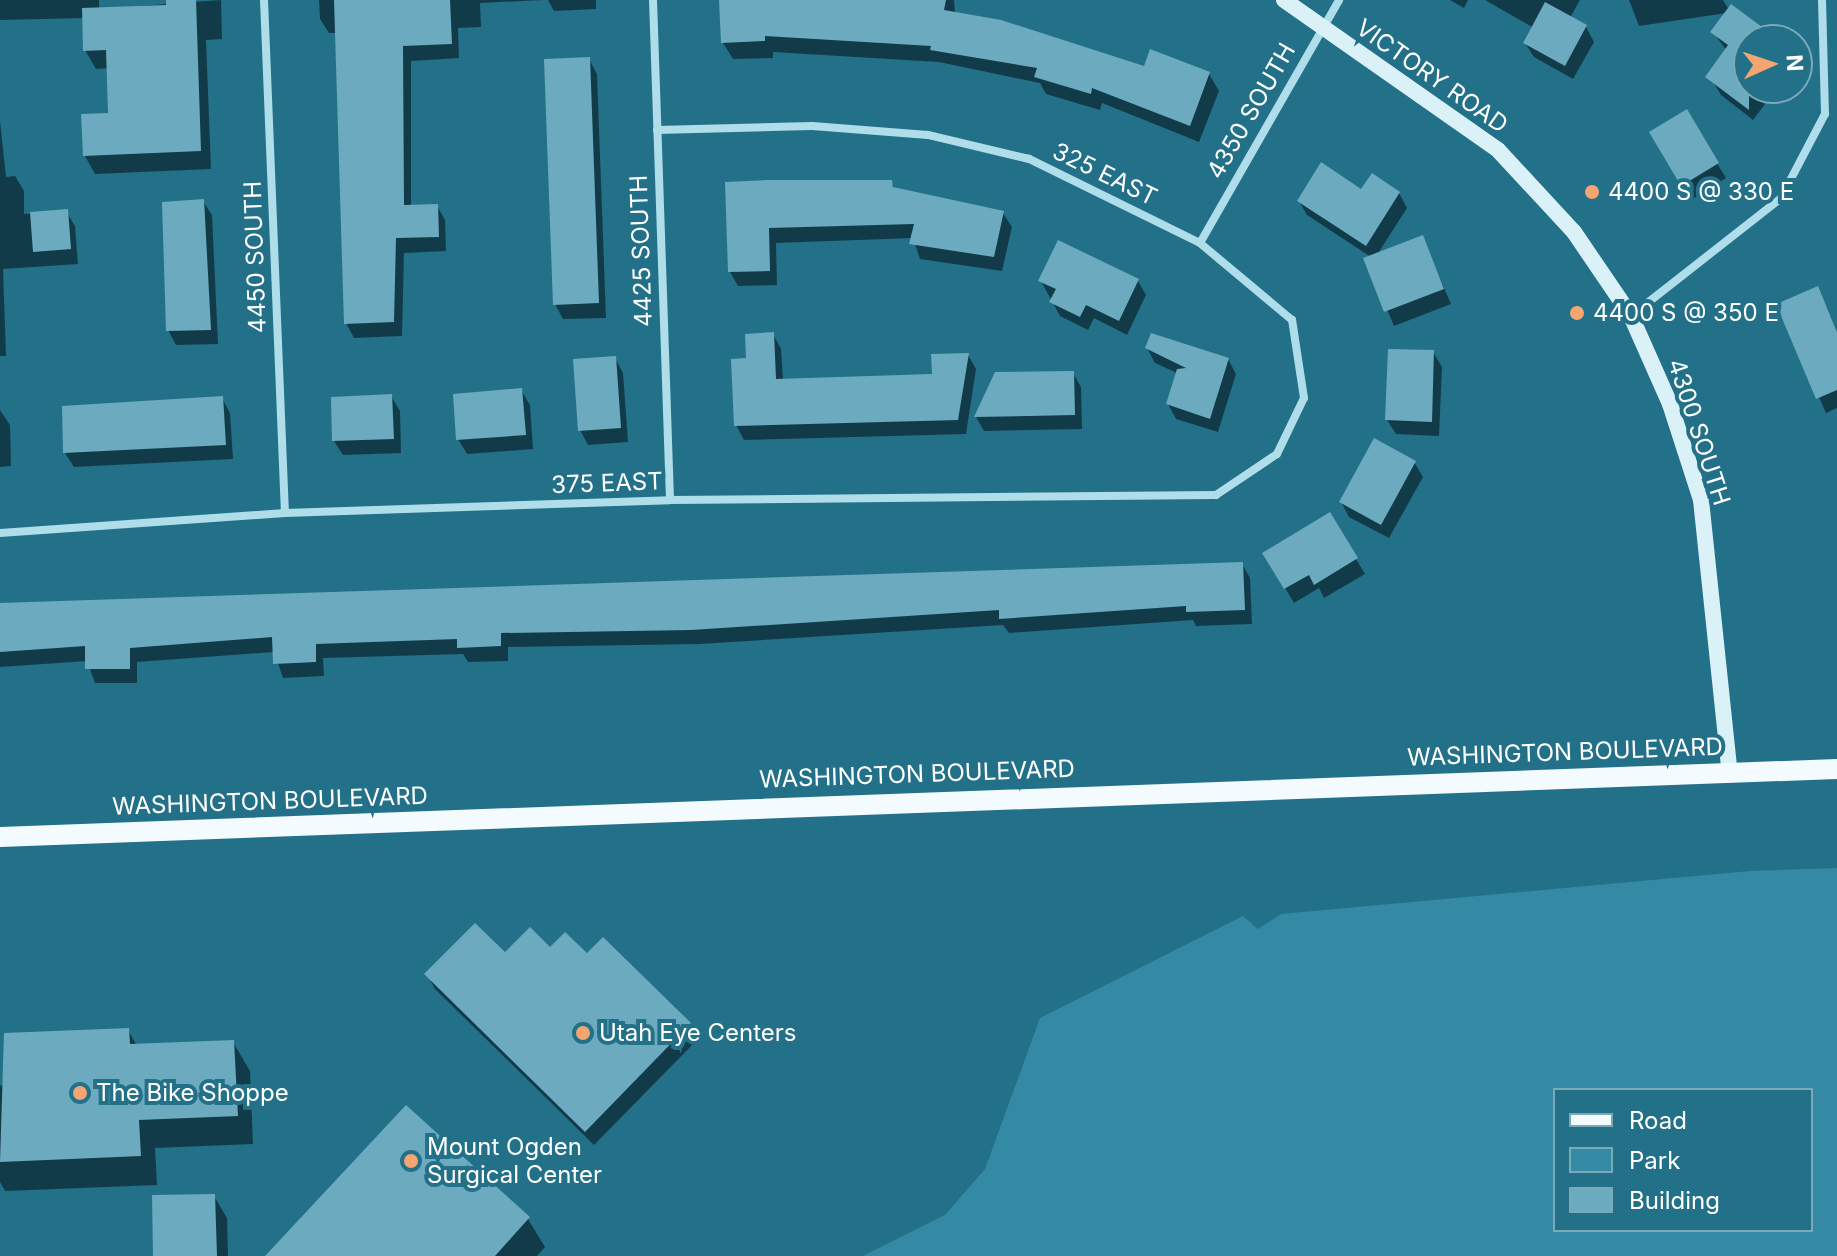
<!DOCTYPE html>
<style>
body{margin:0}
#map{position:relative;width:1837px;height:1256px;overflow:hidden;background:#237089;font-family:Inter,sans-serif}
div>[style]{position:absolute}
.green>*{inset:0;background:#348aa4}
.shadow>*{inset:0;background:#0007}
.building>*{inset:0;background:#6cabbf}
.street>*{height:8px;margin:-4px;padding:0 4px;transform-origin:4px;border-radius:4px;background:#afddea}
.secondary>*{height:16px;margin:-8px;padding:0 8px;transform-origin:8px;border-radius:8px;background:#daf1f8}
.primary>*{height:20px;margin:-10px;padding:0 10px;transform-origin:10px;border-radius:10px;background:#f3fbfe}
.dots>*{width:22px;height:22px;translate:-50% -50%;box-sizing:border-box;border:4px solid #237089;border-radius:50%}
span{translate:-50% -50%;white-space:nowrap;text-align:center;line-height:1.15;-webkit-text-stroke:8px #237089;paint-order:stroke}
.street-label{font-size:24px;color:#fff}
.poi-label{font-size:24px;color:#fff}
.left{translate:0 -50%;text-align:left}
.legend{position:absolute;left:1553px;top:1088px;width:260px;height:144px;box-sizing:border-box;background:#237089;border:2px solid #7ba9b8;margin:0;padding:10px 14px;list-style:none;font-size:24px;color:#fff}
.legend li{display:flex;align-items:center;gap:16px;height:40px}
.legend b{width:40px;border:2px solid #7ba9b8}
.north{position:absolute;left:1733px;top:24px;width:80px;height:80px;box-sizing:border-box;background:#237089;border:2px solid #7ba9b8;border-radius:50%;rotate:87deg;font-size:22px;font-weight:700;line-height:32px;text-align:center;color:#fff}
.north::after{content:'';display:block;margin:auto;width:28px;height:36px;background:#f5a572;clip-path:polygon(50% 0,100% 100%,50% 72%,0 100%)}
</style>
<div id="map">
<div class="green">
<div style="clip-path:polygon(evenodd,1837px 868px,1837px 1256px,863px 1256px,945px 1215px,985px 1169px,1040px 1018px,1243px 916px,1258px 929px,1281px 914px,1750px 871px,1837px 868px,1555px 1090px,1811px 1090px,1811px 1230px,1555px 1230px,1555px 1090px)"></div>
</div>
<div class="shadow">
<div style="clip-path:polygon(0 0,99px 0,99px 9px,221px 0,222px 39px,206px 40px,211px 169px,95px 174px,85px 156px,110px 115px,109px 68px,96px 69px,85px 50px,85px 18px,0 20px)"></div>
<div style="clip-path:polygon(319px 0,544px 0,480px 3px,481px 27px,458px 28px,459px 58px,411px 61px,411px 206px,437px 206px,445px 220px,446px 251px,404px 253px,402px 336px,354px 338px,346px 323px,337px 33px,329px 33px,320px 19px)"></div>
<div style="clip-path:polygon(548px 0,596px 0,596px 9px,554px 11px)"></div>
<div style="clip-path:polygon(721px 0,954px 0,955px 14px,1145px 68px,1209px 74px,1219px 91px,1199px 142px,1102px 103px,1100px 110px,1046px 94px,1040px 83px,939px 62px,773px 52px,773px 58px,733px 59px,723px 43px)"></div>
<div style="clip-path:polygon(1450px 0,1468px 0,1464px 8px)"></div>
<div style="clip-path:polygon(1485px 0,1580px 0,1570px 18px,1586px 27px,1594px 42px,1573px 79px,1534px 57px,1525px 43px,1534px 28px)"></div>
<div style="clip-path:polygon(1629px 0,1723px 0,1729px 10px,1761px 28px,1768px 40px,1749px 40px,1749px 88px,1777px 88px,1753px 120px,1721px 95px,1712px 80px,1727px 51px,1713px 32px,1727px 13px,1639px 26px)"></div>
<div style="clip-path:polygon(589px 59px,597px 74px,606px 318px,563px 319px,555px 304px)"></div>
<div style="clip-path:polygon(1686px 112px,1726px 178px,1691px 200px,1651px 133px)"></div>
<div style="clip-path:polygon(0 121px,6px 177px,15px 176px,24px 191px,24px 214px,66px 211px,75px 226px,78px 264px,3px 269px,6px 356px,0 356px)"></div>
<div style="clip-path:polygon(891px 182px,896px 190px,1003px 213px,1012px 227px,1002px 271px,920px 259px,913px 238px,776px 243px,777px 285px,738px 286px,730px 272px,727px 184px)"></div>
<div style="clip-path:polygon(1362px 191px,1399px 193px,1407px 208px,1377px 255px,1422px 237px,1451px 304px,1394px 326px,1366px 259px,1371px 257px,1307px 215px,1299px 201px)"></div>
<div style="clip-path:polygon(203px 201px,212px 215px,218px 344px,176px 345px,168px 330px)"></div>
<div style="clip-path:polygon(1041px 281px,1138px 281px,1146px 295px,1127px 335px,1094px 318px,1088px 330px,1060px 316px)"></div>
<div style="clip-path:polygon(1825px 303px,1837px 331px,1837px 408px,1826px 413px,1778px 305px)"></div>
<div style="clip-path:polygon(773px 334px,781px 349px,783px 381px,934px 376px,968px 355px,976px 369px,966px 434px,744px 440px,736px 425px,749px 360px)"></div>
<div style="clip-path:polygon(1147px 348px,1228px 359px,1236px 374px,1218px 432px,1176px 419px,1168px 404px,1177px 373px,1155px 363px)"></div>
<div style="clip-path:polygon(1433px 352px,1442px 367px,1439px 436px,1396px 434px,1387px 420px)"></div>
<div style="clip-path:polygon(615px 358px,623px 373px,628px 442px,588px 445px,580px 430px)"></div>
<div style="clip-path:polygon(1073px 373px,1081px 387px,1082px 429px,984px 431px,976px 417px)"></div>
<div style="clip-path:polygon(521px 390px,530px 405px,533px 449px,467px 454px,458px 439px)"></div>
<div style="clip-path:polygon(391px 396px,400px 411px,401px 453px,343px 455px,334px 441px)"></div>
<div style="clip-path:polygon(222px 398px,230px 413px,233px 459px,74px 467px,65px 453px)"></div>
<div style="clip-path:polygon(0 410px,10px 425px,11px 466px,0 467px)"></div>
<div style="clip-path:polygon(1414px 462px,1423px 477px,1389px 538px,1349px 517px,1341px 502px)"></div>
<div style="clip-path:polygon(1329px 514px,1365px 574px,1324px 598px,1319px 588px,1294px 603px,1265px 554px)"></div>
<div style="clip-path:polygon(1242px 564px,1250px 578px,1252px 624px,1196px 626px,1193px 620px,1009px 633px,1003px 625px,700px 644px,508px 647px,508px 661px,468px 662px,463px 654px,323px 658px,324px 676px,283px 678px,274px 652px,137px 662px,137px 683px,95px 683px,87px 661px,0 667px,0 606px)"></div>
<div style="clip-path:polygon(550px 950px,587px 956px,689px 1024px,698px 1039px,594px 1145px,435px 989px,427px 974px)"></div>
<div style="clip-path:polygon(128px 1030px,137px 1046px,233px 1042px,250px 1071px,253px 1144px,155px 1148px,157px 1185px,5px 1191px,0 1182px,0 1086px)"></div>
<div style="clip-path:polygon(214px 1196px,227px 1218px,228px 1256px,155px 1256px)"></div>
<div style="clip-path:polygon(528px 1219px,545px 1247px,537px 1256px,282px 1256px)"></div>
</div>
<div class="building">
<div style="clip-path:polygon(166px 0,196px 0,201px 151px,83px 156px,81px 114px,108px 113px,106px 50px,83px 51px,82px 8px,166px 5px)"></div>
<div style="clip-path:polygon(334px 0,450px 0,452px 44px,403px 46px,404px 205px,438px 204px,439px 237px,396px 238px,394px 322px,344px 324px)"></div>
<div style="clip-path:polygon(719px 0,946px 0,944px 10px,1001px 20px,1144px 66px,1150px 49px,1210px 72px,1190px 126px,1092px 88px,1091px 94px,1034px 77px,1037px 68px,930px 50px,931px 46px,765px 36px,765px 41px,721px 43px)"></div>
<div style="clip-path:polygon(1545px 2px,1587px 25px,1565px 66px,1523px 43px)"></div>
<div style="clip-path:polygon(1731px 4px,1762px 27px,1749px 40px,1749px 110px,1705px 77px,1728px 45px,1710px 32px)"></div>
<div style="clip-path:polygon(590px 57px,599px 303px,553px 305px,544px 59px)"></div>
<div style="clip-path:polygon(1687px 109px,1719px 163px,1681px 186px,1649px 132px)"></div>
<div style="clip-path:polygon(1321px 162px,1361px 189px,1372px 173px,1400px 192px,1366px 246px,1297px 201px)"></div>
<div style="clip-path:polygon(767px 180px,892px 180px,893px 187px,1004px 211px,994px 257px,909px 244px,914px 224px,769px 228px,770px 271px,728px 272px,725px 182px)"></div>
<div style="clip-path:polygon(204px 199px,211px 330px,166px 331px,162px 202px)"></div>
<div style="clip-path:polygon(68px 209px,71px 249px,33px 252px,30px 212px)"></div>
<div style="clip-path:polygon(1423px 235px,1444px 289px,1384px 312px,1363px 258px)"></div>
<div style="clip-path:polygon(1058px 240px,1139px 279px,1119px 321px,1086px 305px,1080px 317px,1049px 302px,1056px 289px,1038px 281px)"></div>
<div style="clip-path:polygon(1818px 286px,1837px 332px,1837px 390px,1816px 399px,1776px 304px)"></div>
<div style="clip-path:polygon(774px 332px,776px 379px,932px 374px,931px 354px,969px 353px,958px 420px,734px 426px,731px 359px,746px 358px,745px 334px)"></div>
<div style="clip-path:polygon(1151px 333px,1229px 358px,1210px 419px,1166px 404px,1177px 369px,1186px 368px,1145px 348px)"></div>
<div style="clip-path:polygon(1388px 349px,1434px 350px,1432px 422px,1385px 420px)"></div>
<div style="clip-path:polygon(616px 356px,621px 428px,578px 431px,573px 359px)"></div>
<div style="clip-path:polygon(1074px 371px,1075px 415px,974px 417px,995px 372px)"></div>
<div style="clip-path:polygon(522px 388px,526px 435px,456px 440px,453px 394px)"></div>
<div style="clip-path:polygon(392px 394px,394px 439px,332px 441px,331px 397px)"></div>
<div style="clip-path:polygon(223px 396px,226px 445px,63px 453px,62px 406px)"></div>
<div style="clip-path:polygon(1374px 438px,1416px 461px,1381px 525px,1339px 502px)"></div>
<div style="clip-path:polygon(1330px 512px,1358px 558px,1314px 585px,1309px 575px,1284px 589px,1262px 553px)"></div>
<div style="clip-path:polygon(1243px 562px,1245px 610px,1186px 612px,1186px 606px,999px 619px,999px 610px,691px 630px,501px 633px,501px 646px,457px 648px,457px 639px,316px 644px,316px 662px,273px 664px,272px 637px,130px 648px,130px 669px,85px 669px,85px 646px,0 652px,0 603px)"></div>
<div style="clip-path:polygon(475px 923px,505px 952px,530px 927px,550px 947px,565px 932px,587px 953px,603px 937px,691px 1023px,585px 1132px,424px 974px)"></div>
<div style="clip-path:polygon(129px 1028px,130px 1044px,234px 1040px,238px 1116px,139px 1120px,141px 1156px,0 1162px,4px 1033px)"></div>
<div style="clip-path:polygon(406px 1105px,530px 1217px,495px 1256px,265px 1256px)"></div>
<div style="clip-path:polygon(215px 1194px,217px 1256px,153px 1256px,152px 1195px)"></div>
</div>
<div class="street">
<div style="left:264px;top:0;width:513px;rotate:87.66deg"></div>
<div style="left:653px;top:0;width:500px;rotate:88.05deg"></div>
<div style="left:1200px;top:243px;width:280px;rotate:-60.2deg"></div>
<div style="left:1632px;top:315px;width:189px;rotate:-38.1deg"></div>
<div style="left:1781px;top:198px;width:95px;rotate:-62.4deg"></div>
<div style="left:1825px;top:114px;width:114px;rotate:-91.5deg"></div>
<div style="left:0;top:533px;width:286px;rotate:-4deg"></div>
<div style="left:285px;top:513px;width:385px;rotate:-1.9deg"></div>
<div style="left:670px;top:500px;width:546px;rotate:-0.52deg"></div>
<div style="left:1216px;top:495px;width:73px;rotate:-33.9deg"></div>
<div style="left:1277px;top:454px;width:62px;rotate:-64.3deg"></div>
<div style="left:1304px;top:398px;width:79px;rotate:-98.7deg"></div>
<div style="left:1292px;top:320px;width:120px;rotate:-140.1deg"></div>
<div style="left:1200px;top:243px;width:191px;rotate:-153.8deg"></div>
<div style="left:1029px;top:159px;width:104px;rotate:-166.6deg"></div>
<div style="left:928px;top:135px;width:116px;rotate:-175.6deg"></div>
<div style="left:812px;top:126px;width:155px;rotate:178.5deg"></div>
</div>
<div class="secondary">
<div style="left:1284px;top:0;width:261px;rotate:35deg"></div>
<div style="left:1498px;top:150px;width:112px;rotate:47.2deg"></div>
<div style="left:1574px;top:232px;width:102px;rotate:55.8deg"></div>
<div style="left:1631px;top:316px;width:96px;rotate:66.1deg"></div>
<div style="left:1670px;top:404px;width:101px;rotate:72.1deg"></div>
<div style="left:1701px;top:500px;width:276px;rotate:84deg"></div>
</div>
<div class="primary">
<div style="left:0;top:837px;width:1838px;rotate:-2.12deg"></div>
</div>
<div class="dots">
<div style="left:1592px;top:192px;background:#f5a572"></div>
<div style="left:1577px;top:313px;background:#f5a572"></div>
<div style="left:583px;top:1033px;background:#f5a572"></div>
<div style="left:80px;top:1093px;background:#f5a572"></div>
<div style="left:411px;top:1161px;background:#f5a572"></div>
</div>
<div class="street-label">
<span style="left:1432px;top:76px;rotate:35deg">VICTORY ROAD</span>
<span style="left:1251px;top:111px;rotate:-60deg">4350 SOUTH</span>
<span style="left:1105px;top:174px;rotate:26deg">325 EAST</span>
<span style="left:641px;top:251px;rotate:-92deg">4425 SOUTH</span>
<span style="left:255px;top:257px;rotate:-92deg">4450 SOUTH</span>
<span style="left:1699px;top:432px;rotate:72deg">4300 SOUTH</span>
<span style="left:607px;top:483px;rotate:-2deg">375 EAST</span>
<span style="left:1565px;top:752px;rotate:-2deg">WASHINGTON BOULEVARD</span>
<span style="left:917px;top:774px;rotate:-2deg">WASHINGTON BOULEVARD</span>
<span style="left:270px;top:801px;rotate:-2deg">WASHINGTON BOULEVARD</span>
</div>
<div class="poi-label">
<span class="left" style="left:1608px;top:192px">4400 S @ 330 E</span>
<span class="left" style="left:1593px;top:313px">4400 S @ 350 E</span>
<span class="left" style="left:599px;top:1033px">Utah Eye Centers</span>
<span class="left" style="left:96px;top:1093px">The Bike Shoppe</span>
<span class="left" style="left:427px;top:1161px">Mount Ogden<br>Surgical Center</span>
</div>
<ul class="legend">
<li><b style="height:10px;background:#f3fbfe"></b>Road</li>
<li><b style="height:22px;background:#348aa4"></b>Park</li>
<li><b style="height:22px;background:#6cabbf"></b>Building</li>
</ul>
<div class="north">N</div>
</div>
